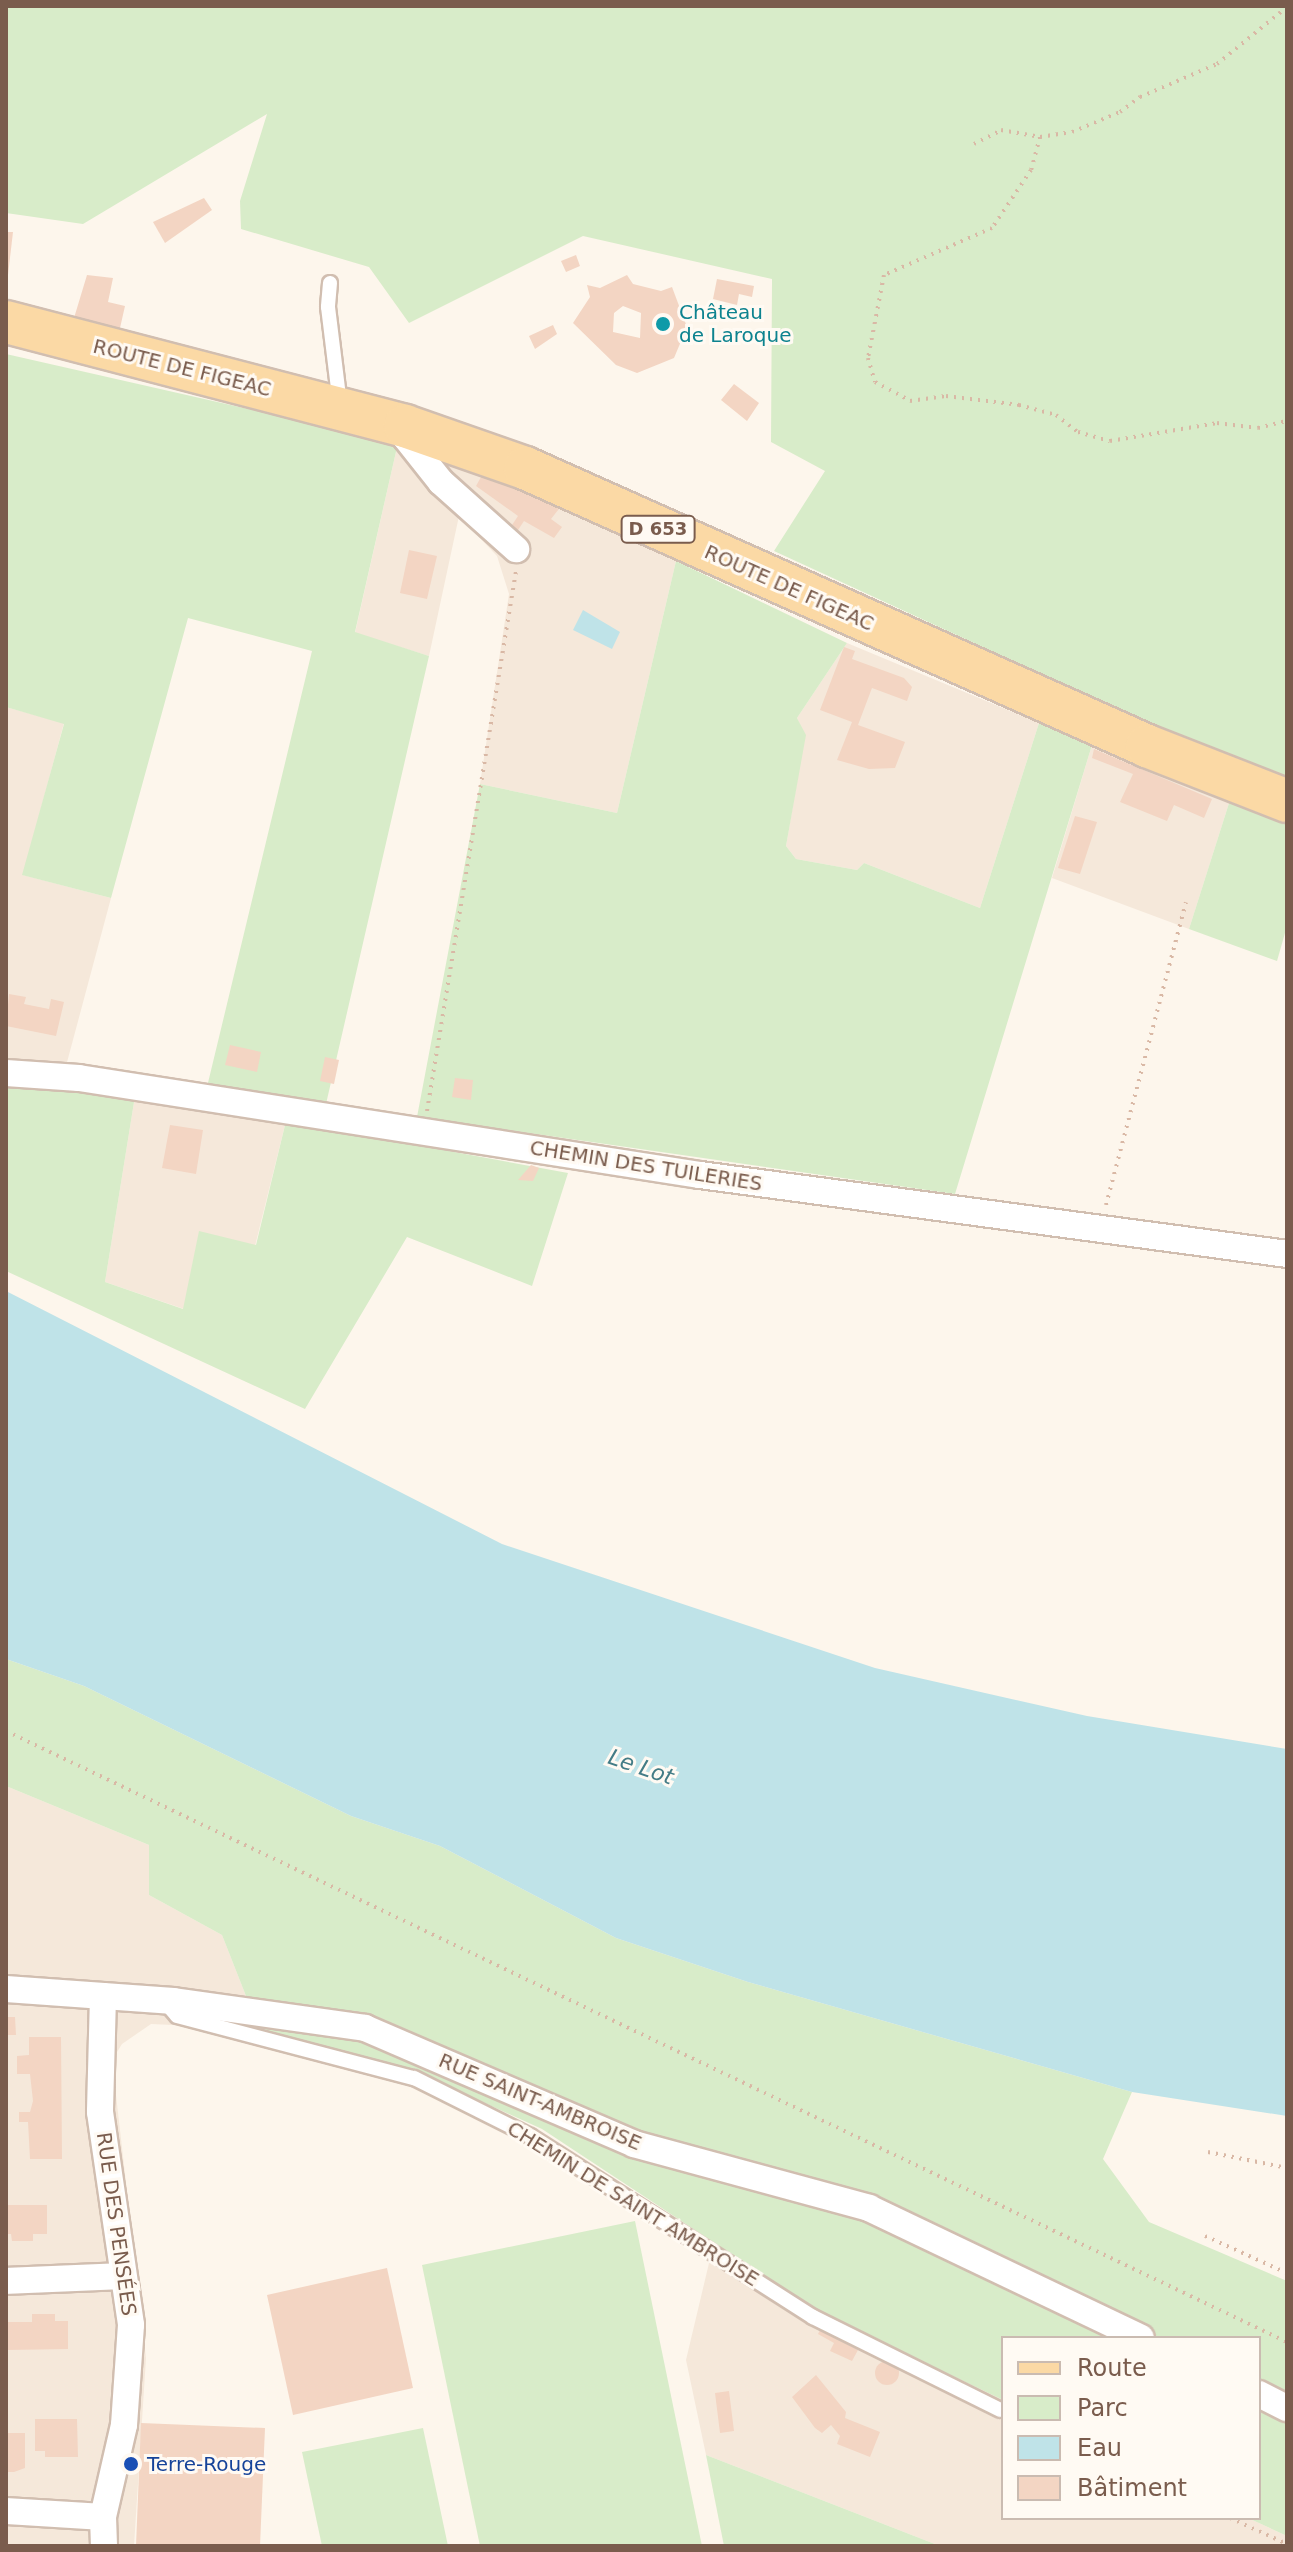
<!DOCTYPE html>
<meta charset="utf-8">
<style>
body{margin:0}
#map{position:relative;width:1293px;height:2552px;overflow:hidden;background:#fdf6ec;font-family:"DejaVu Sans",sans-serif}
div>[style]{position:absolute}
.residential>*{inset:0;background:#f5e8da}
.green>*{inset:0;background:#d8ecc9}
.water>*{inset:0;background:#bfe3e8}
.building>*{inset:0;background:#f3d5c3}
.round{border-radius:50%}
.path>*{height:4px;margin-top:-2px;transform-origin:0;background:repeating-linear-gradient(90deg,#d9b8a5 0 2px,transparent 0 8px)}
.roads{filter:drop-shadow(2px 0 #d1beb0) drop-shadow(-2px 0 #d1beb0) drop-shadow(0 2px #d1beb0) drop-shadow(0 -2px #d1beb0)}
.lane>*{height:14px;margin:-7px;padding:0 7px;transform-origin:7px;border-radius:7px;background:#fff}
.street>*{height:26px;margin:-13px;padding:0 13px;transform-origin:13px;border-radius:13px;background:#fff}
.primary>*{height:42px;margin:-21px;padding:0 21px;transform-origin:21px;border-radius:21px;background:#fbd9a5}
.dots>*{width:22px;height:22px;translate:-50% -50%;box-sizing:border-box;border:4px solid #fffaf3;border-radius:50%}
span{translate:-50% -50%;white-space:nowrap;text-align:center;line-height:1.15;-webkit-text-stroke:6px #fffaf3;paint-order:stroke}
.shield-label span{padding:2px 6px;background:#fffaf3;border:2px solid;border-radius:6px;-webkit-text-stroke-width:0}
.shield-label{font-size:18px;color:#7a5c4d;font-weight:700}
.culture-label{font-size:20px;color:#0d838f}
.left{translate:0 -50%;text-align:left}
.street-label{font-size:20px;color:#7a5c4d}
.transit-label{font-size:20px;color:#164399}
.water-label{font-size:22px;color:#437c86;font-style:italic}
.frame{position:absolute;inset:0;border:8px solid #7a5c4d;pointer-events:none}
.legend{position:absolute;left:1001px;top:2336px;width:260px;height:184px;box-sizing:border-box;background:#fffaf3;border:2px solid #cabbb1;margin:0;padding:10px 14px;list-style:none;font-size:24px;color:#7a5c4d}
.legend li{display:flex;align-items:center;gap:16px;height:40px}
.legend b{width:40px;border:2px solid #cabbb1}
</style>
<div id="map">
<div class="residential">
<div style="clip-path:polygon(398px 443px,576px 511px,676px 561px,617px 813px,480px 784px,509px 594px,497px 556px,459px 516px,429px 656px,355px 633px)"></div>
<div style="clip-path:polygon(847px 643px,1039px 723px,980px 908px,864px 863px,857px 870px,796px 859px,786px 846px,805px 735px,797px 718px)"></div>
<div style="clip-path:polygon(6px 707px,64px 723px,23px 875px,111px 898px,66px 1066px,6px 1059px)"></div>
<div style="clip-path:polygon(1092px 745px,1230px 800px,1189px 929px,1052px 878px)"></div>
<div style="clip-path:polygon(135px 1096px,286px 1121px,255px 1246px,184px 1309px,105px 1282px)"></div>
<div style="clip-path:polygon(6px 1786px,149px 1845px,149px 1895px,222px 1935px,259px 2029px,151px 2024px,122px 2044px,112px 2060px,146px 2358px,134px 2546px,6px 2546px)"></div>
<div style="clip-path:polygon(714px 2242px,821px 2313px,1003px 2400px,1003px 2518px,1248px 2518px,1287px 2536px,1287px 2546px,940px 2546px,706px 2455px,686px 2360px)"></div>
</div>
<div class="green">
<div style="clip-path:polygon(6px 6px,1287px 6px,1287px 779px,1185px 740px,774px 551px,825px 471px,771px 442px,772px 279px,583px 236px,409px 323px,369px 267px,241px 229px,240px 201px,267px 114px,83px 224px,6px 213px)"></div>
<div style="clip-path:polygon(6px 354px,398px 443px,355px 632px,429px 656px,326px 1104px,207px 1087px,312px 651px,188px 618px,111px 898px,22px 875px,64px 724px,6px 707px)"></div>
<div style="clip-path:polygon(676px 561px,847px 643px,797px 718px,806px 735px,786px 846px,796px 859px,857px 870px,864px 863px,980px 908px,1039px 723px,1092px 745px,955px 1194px,417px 1117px,480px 784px,617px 813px)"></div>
<div style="clip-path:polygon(1230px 800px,1287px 822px,1287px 926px,1277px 961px,1189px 929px)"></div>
<div style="clip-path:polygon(6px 1086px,135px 1096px,105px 1282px,183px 1309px,199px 1231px,256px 1245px,286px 1121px,568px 1173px,532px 1286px,407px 1237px,305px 1409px,6px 1271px)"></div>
<div style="clip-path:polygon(6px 1659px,84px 1686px,351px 1816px,440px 1846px,616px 1938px,748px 1982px,1132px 2092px,1103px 2159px,1149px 2222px,1287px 2281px,1287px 2536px,1248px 2518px,1259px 2518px,1259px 2338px,1003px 2338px,1003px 2400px,821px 2313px,542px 2129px,421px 2074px,259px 2029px,222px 1935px,149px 1895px,149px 1845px,6px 1786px)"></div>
<div style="clip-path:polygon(635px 2221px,702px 2546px,480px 2546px,422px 2265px)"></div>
<div style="clip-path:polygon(423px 2428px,448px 2546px,322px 2546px,302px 2452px)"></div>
<div style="clip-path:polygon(706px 2455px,940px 2546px,724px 2546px)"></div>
</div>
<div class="water">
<div style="clip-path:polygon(583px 610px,620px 632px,612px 649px,573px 630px)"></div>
<div style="clip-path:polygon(6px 1291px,502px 1544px,875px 1668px,1087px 1716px,1287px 1749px,1287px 2116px,1132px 2092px,748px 1982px,616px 1938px,440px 1846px,351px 1816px,84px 1686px,6px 1659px)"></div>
</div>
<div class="building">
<div style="clip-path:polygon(204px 198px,212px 210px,165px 243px,153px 222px)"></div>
<div style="clip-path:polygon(6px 232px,13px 232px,8px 275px,6px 275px)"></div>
<div style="clip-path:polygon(576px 255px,580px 266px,566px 272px,561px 261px)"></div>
<div style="clip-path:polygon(87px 275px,113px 278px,108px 302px,125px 306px,120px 328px,74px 318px)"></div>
<div style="clip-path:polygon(evenodd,627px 275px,633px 284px,661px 291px,672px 287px,687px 327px,674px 358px,637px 373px,616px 365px,573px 323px,590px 297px,587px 285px,600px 288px,627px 275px,623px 306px,641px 313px,640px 338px,613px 332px,614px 313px,623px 306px)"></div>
<div style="clip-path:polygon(717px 279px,754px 286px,752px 297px,739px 294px,737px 305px,713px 299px)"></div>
<div style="clip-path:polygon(553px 325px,557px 334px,535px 349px,529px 336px)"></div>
<div style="clip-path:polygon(734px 384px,759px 403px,747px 421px,721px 400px)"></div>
<div style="clip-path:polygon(486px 468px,562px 505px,551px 519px,562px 527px,554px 538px,524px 521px,516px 533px,510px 528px,518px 516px,476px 486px)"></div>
<div style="clip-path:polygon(409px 550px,437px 556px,427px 599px,400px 593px)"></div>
<div style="clip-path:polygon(844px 647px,855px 651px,852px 659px,904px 678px,912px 687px,907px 701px,872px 688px,858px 725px,905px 742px,895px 768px,869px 769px,837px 760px,852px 722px,820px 710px)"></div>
<div style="clip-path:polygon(1094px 749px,1212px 799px,1204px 818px,1174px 805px,1167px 821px,1120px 802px,1133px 774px,1092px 758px)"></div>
<div style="clip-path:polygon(1075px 816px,1097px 822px,1080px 874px,1058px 868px)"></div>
<div style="clip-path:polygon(9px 994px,26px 997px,24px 1004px,49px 1009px,51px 999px,64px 1002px,56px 1036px,6px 1026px)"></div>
<div style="clip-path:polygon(230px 1045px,261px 1052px,257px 1072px,225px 1065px)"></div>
<div style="clip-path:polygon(325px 1057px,339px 1060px,334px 1084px,320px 1081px)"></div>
<div style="clip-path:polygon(455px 1078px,473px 1080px,471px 1100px,452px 1097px)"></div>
<div style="clip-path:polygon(170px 1125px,203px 1130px,196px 1174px,162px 1168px)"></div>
<div style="clip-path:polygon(531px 1165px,539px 1168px,533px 1181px,518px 1180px)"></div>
<div style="clip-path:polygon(6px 2017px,15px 2017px,16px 2035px,6px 2035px)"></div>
<div style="clip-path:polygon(29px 2037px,61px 2037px,62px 2159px,30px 2159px,28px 2122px,19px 2122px,19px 2112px,30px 2112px,33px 2101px,30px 2074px,17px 2074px,17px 2056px,29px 2055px)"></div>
<div style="clip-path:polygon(6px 2205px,47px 2205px,47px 2234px,33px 2234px,33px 2241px,12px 2241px,11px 2234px,6px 2234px)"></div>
<div style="clip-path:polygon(387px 2268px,413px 2388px,293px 2415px,267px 2295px)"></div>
<div style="clip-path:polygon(32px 2314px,55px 2314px,55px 2321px,68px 2321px,68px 2349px,6px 2350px,6px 2322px,32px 2322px)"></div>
<div style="clip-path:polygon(820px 2330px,858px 2350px,852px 2361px,830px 2351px,834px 2343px,818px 2334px)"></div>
<div class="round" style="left:875px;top:2361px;width:24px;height:24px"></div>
<div style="clip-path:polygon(816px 2375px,846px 2412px,845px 2418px,880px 2432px,870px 2457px,837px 2444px,840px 2436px,831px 2425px,822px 2433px,815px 2428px,792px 2397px)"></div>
<div style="clip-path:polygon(729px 2391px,734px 2431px,720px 2433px,715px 2393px)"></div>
<div style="clip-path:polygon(35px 2419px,77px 2419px,78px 2457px,45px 2457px,45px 2451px,35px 2451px)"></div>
<div style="clip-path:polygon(141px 2423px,265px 2428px,260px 2546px,136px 2546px)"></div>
<div style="clip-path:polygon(6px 2433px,25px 2433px,25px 2468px,14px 2472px,6px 2472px)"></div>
</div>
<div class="path">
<div style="left:1040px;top:137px;width:34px;rotate:105deg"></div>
<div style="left:1031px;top:170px;width:70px;rotate:123.9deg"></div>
<div style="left:992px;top:228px;width:118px;rotate:156.5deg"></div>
<div style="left:884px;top:275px;width:85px;rotate:100.9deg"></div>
<div style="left:868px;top:358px;width:25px;rotate:74deg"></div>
<div style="left:875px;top:382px;width:40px;rotate:28deg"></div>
<div style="left:910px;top:401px;width:36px;rotate:-8deg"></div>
<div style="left:946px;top:396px;width:74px;rotate:7deg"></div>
<div style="left:1019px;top:405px;width:38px;rotate:15deg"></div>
<div style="left:1056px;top:415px;width:28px;rotate:38deg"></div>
<div style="left:1078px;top:432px;width:33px;rotate:16deg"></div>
<div style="left:1110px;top:441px;width:109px;rotate:-9.5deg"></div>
<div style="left:1217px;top:423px;width:41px;rotate:7deg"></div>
<div style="left:1258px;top:428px;width:30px;rotate:-14deg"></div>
<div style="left:974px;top:144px;width:30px;rotate:-27deg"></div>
<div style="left:1001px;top:130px;width:40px;rotate:10deg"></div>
<div style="left:1040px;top:137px;width:32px;rotate:-9deg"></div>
<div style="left:1072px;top:132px;width:52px;rotate:-22.6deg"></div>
<div style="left:1120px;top:112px;width:25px;rotate:-37deg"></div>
<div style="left:1140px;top:97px;width:84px;rotate:-23.2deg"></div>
<div style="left:1217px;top:64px;width:90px;rotate:-39.2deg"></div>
<div style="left:427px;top:1111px;width:547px;rotate:-80.64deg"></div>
<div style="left:1106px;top:1205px;width:313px;rotate:-75.2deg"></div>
<div style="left:6px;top:1731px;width:1419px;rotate:25.5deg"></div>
<div style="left:1208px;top:2152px;width:81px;rotate:11.4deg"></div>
<div style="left:1205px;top:2236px;width:90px;rotate:24.3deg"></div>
<div style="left:1230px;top:2518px;width:63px;rotate:24.5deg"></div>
</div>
<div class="roads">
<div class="lane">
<div style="left:330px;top:283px;width:24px;rotate:95deg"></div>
<div style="left:328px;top:307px;width:99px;rotate:83deg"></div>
<div style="left:165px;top:2002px;width:18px;rotate:49deg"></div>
<div style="left:177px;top:2016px;width:245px;rotate:14.7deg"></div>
<div style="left:414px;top:2078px;width:130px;rotate:26.6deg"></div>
<div style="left:530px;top:2136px;width:336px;rotate:32.6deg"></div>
<div style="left:813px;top:2317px;width:209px;rotate:26.4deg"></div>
</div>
<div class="street">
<div style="left:405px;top:426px;width:12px;rotate:85deg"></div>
<div style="left:406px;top:438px;width:56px;rotate:51.5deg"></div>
<div style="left:441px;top:482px;width:101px;rotate:41.8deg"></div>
<div style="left:6px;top:1073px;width:73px;rotate:3.9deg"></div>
<div style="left:79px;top:1078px;width:629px;rotate:8.88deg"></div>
<div style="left:700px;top:1175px;width:592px;rotate:7.66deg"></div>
<div style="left:6px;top:1989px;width:168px;rotate:4.1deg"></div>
<div style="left:174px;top:2001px;width:193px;rotate:8deg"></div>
<div style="left:365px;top:2028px;width:293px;rotate:23.3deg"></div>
<div style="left:634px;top:2144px;width:244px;rotate:15.2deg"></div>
<div style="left:869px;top:2208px;width:301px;rotate:25.5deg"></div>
<div style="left:103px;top:1996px;width:116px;rotate:91.5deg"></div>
<div style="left:100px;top:2112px;width:215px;rotate:81.7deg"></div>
<div style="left:131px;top:2325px;width:100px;rotate:94deg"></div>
<div style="left:124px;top:2425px;width:94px;rotate:102.9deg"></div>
<div style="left:103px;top:2517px;width:29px;rotate:88deg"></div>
<div style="left:6px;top:2281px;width:117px;rotate:-2.4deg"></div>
<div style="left:1259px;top:2394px;width:31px;rotate:27deg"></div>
<div style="left:6px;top:2511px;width:97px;rotate:3.5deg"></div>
</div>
<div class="primary">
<div style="left:6px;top:322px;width:412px;rotate:14.6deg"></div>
<div style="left:405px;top:426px;width:127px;rotate:19.3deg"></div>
<div style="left:525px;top:468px;width:681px;rotate:24.08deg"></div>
<div style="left:1147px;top:746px;width:150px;rotate:21.4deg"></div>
</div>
</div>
<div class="dots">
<div style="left:663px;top:324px;background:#0f9aa8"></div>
<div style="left:131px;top:2464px;background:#1a4fb4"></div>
</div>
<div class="shield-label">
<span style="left:658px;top:529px">D 653</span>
</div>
<div class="culture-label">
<span class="left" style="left:679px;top:324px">Château<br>de Laroque</span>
</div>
<div class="street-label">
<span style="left:182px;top:368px;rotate:14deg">ROUTE DE FIGEAC</span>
<span style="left:789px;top:588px;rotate:24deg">ROUTE DE FIGEAC</span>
<span style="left:646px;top:1166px;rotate:9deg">CHEMIN DES TUILERIES</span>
<span style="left:540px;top:2102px;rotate:23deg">RUE SAINT-AMBROISE</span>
<span style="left:633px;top:2204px;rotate:32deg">CHEMIN DE SAINT AMBROISE</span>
<span style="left:116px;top:2224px;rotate:82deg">RUE DES PENSÉES</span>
</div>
<div class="transit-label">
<span class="left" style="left:147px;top:2464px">Terre-Rouge</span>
</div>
<div class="water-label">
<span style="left:641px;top:1767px;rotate:19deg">Le Lot</span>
</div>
<div class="frame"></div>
<ul class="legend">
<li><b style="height:10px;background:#fbd9a5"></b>Route</li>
<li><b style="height:22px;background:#d8ecc9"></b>Parc</li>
<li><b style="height:22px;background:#bfe3e8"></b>Eau</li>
<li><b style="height:22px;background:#f3d5c3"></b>Bâtiment</li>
</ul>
</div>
